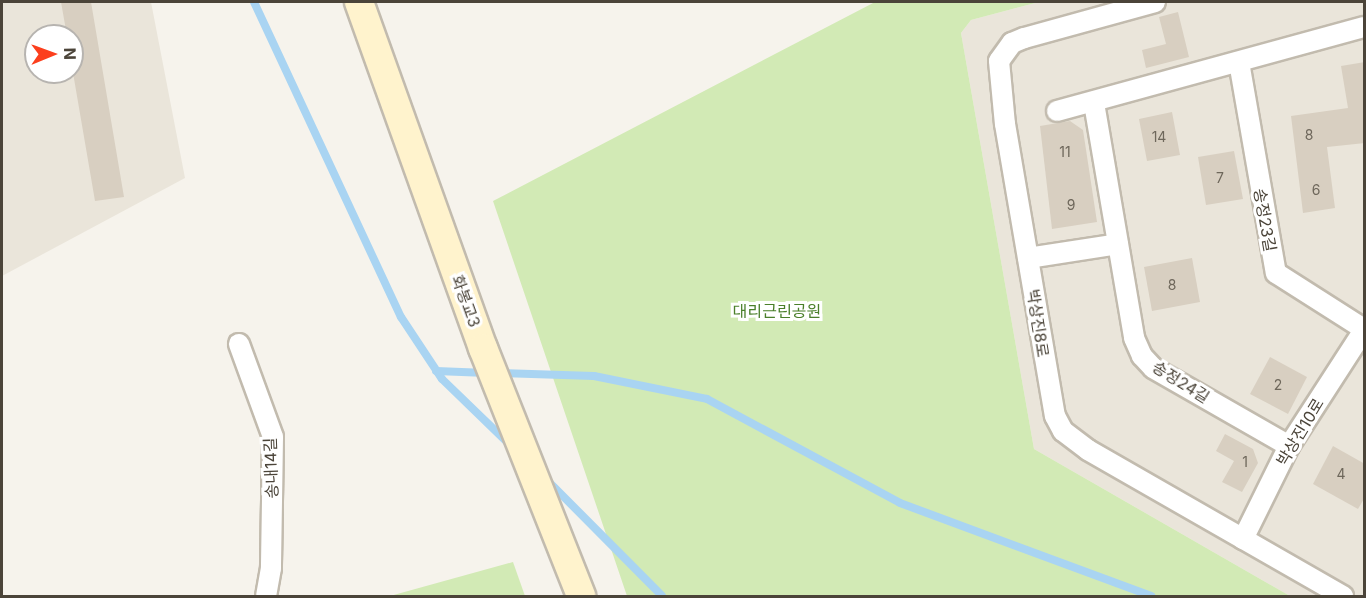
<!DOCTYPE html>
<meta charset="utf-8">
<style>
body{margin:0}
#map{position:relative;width:1366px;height:598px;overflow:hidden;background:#f6f3ec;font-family:Inter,"Noto Sans KR",sans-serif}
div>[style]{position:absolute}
.residential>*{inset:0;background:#eae5da}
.green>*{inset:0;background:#d2eab5}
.stream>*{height:8px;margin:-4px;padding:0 4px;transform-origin:4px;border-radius:4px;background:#a9d4f2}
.building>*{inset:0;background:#d8cfc1}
.roads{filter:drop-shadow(2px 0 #c2bbae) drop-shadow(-2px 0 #c2bbae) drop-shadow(0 2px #c2bbae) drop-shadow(0 -2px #c2bbae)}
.street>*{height:20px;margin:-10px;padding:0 10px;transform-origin:10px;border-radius:10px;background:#fff}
.secondary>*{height:28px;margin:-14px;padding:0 14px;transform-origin:14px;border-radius:14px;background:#fff3cd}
span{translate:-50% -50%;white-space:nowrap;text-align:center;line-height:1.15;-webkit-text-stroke:6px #fff;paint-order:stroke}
.number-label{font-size:14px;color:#6e675b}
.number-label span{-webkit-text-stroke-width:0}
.street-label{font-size:16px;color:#4b4439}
.park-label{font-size:16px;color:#4a7f2a}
.frame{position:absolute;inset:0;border:3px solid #4b4439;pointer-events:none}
.north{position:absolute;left:24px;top:24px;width:60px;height:60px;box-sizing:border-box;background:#fff;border:2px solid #b7b4b0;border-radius:50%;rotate:89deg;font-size:16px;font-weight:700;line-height:24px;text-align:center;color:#4b4439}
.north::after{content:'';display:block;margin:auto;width:21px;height:27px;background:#fc3f1d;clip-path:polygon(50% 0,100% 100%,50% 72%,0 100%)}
</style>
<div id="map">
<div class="residential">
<div style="clip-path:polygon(evenodd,2px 2px,151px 2px,185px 178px,2px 276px,2px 2px,36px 36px,72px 36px,72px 72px,36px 72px,36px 36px)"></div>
<div style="clip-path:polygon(1039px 2px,1364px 2px,1364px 596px,1290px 596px,1034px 449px,961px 33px,971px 20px)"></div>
</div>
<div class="green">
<div style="clip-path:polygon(875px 2px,1039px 2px,971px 20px,961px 33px,1034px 449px,1290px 596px,627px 596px,493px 201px)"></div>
<div style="clip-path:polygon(513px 562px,525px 596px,390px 596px)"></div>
</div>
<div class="stream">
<div style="left:254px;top:2px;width:348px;rotate:65deg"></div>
<div style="left:401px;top:317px;width:74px;rotate:56.5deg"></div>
<div style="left:442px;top:379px;width:95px;rotate:44.1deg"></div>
<div style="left:436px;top:371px;width:51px;rotate:2.2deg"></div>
<div style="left:499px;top:373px;width:95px;rotate:1.8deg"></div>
<div style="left:594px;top:376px;width:115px;rotate:11.5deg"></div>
<div style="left:707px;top:399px;width:219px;rotate:28.3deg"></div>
<div style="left:900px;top:503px;width:268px;rotate:20.3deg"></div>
<div style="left:547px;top:480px;width:163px;rotate:45.2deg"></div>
</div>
<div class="building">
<div style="clip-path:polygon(61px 2px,91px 2px,124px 197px,95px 201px,72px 67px,72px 36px,67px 36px)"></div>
<div style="clip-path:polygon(1178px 12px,1189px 57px,1146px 68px,1142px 50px,1166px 44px,1159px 17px)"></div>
<div style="clip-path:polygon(1365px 62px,1365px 143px,1327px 147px,1335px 208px,1303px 213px,1291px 116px,1348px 108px,1341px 66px)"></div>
<div style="clip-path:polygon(1172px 112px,1180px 155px,1147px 161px,1139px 119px)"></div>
<div style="clip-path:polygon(1070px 121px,1083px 130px,1097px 222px,1052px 229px,1040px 126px)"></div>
<div style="clip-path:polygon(1234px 151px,1243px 199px,1206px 205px,1198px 157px)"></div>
<div style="clip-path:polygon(1192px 258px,1200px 302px,1152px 311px,1144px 267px)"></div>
<div style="clip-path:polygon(1270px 357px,1307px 377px,1288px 414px,1250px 394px)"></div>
<div style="clip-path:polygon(1225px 434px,1253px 449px,1258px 463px,1242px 492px,1222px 482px,1234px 461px,1216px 451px)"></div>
<div style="clip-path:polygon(1333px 446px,1365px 464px,1365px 497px,1358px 509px,1313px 484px)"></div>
</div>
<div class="roads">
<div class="street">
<div style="left:1155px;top:2px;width:136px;rotate:164.6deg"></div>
<div style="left:1024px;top:38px;width:13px;rotate:157deg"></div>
<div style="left:1012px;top:43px;width:22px;rotate:126deg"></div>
<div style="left:999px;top:61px;width:63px;rotate:84.6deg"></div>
<div style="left:1005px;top:124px;width:296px;rotate:80.3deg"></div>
<div style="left:1055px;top:416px;width:17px;rotate:62deg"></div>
<div style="left:1063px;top:431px;width:31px;rotate:37deg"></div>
<div style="left:1088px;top:450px;width:294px;rotate:29.8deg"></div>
<div style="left:1239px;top:62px;width:214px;rotate:80.1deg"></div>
<div style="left:1276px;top:273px;width:104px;rotate:32.5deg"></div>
<div style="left:1094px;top:103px;width:238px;rotate:80.3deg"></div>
<div style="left:1134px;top:338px;width:20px;rotate:66deg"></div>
<div style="left:1142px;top:356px;width:16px;rotate:47deg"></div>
<div style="left:1153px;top:368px;width:157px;rotate:29.8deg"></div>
<div style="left:1057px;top:111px;width:318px;rotate:-15.3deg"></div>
<div style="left:1028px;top:258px;width:91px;rotate:-8.8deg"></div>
<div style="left:239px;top:344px;width:99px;rotate:69.9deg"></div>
<div style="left:273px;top:437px;width:131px;rotate:90.9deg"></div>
<div style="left:271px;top:568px;width:28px;rotate:100deg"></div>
<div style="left:1243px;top:539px;width:104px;rotate:-63.7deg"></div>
<div style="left:1289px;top:446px;width:138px;rotate:-57.1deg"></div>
</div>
<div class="secondary">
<div style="left:359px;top:2px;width:368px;rotate:70.3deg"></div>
<div style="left:483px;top:348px;width:267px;rotate:68.4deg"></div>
</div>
</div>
<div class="number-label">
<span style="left:1309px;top:135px">8</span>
<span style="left:1159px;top:137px">14</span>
<span style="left:1065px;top:152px">11</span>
<span style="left:1220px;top:178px">7</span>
<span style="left:1316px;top:190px">6</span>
<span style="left:1071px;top:205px">9</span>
<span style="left:1172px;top:285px">8</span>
<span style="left:1278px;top:385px">2</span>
<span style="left:1245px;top:462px">1</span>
<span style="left:1341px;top:474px">4</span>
</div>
<div class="street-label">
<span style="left:1265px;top:220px;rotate:80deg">송정23길</span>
<span style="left:466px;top:301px;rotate:70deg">화봉교3</span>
<span style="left:1038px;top:323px;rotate:81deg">박상진8로</span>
<span style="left:1181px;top:382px;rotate:32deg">송정24길</span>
<span style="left:1300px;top:432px;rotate:-59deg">박상진10로</span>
<span style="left:271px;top:468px;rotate:-92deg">송내14길</span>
</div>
<div class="park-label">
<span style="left:777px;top:311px">대리근린공원</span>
</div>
<div class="frame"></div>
<div class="north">N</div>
</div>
